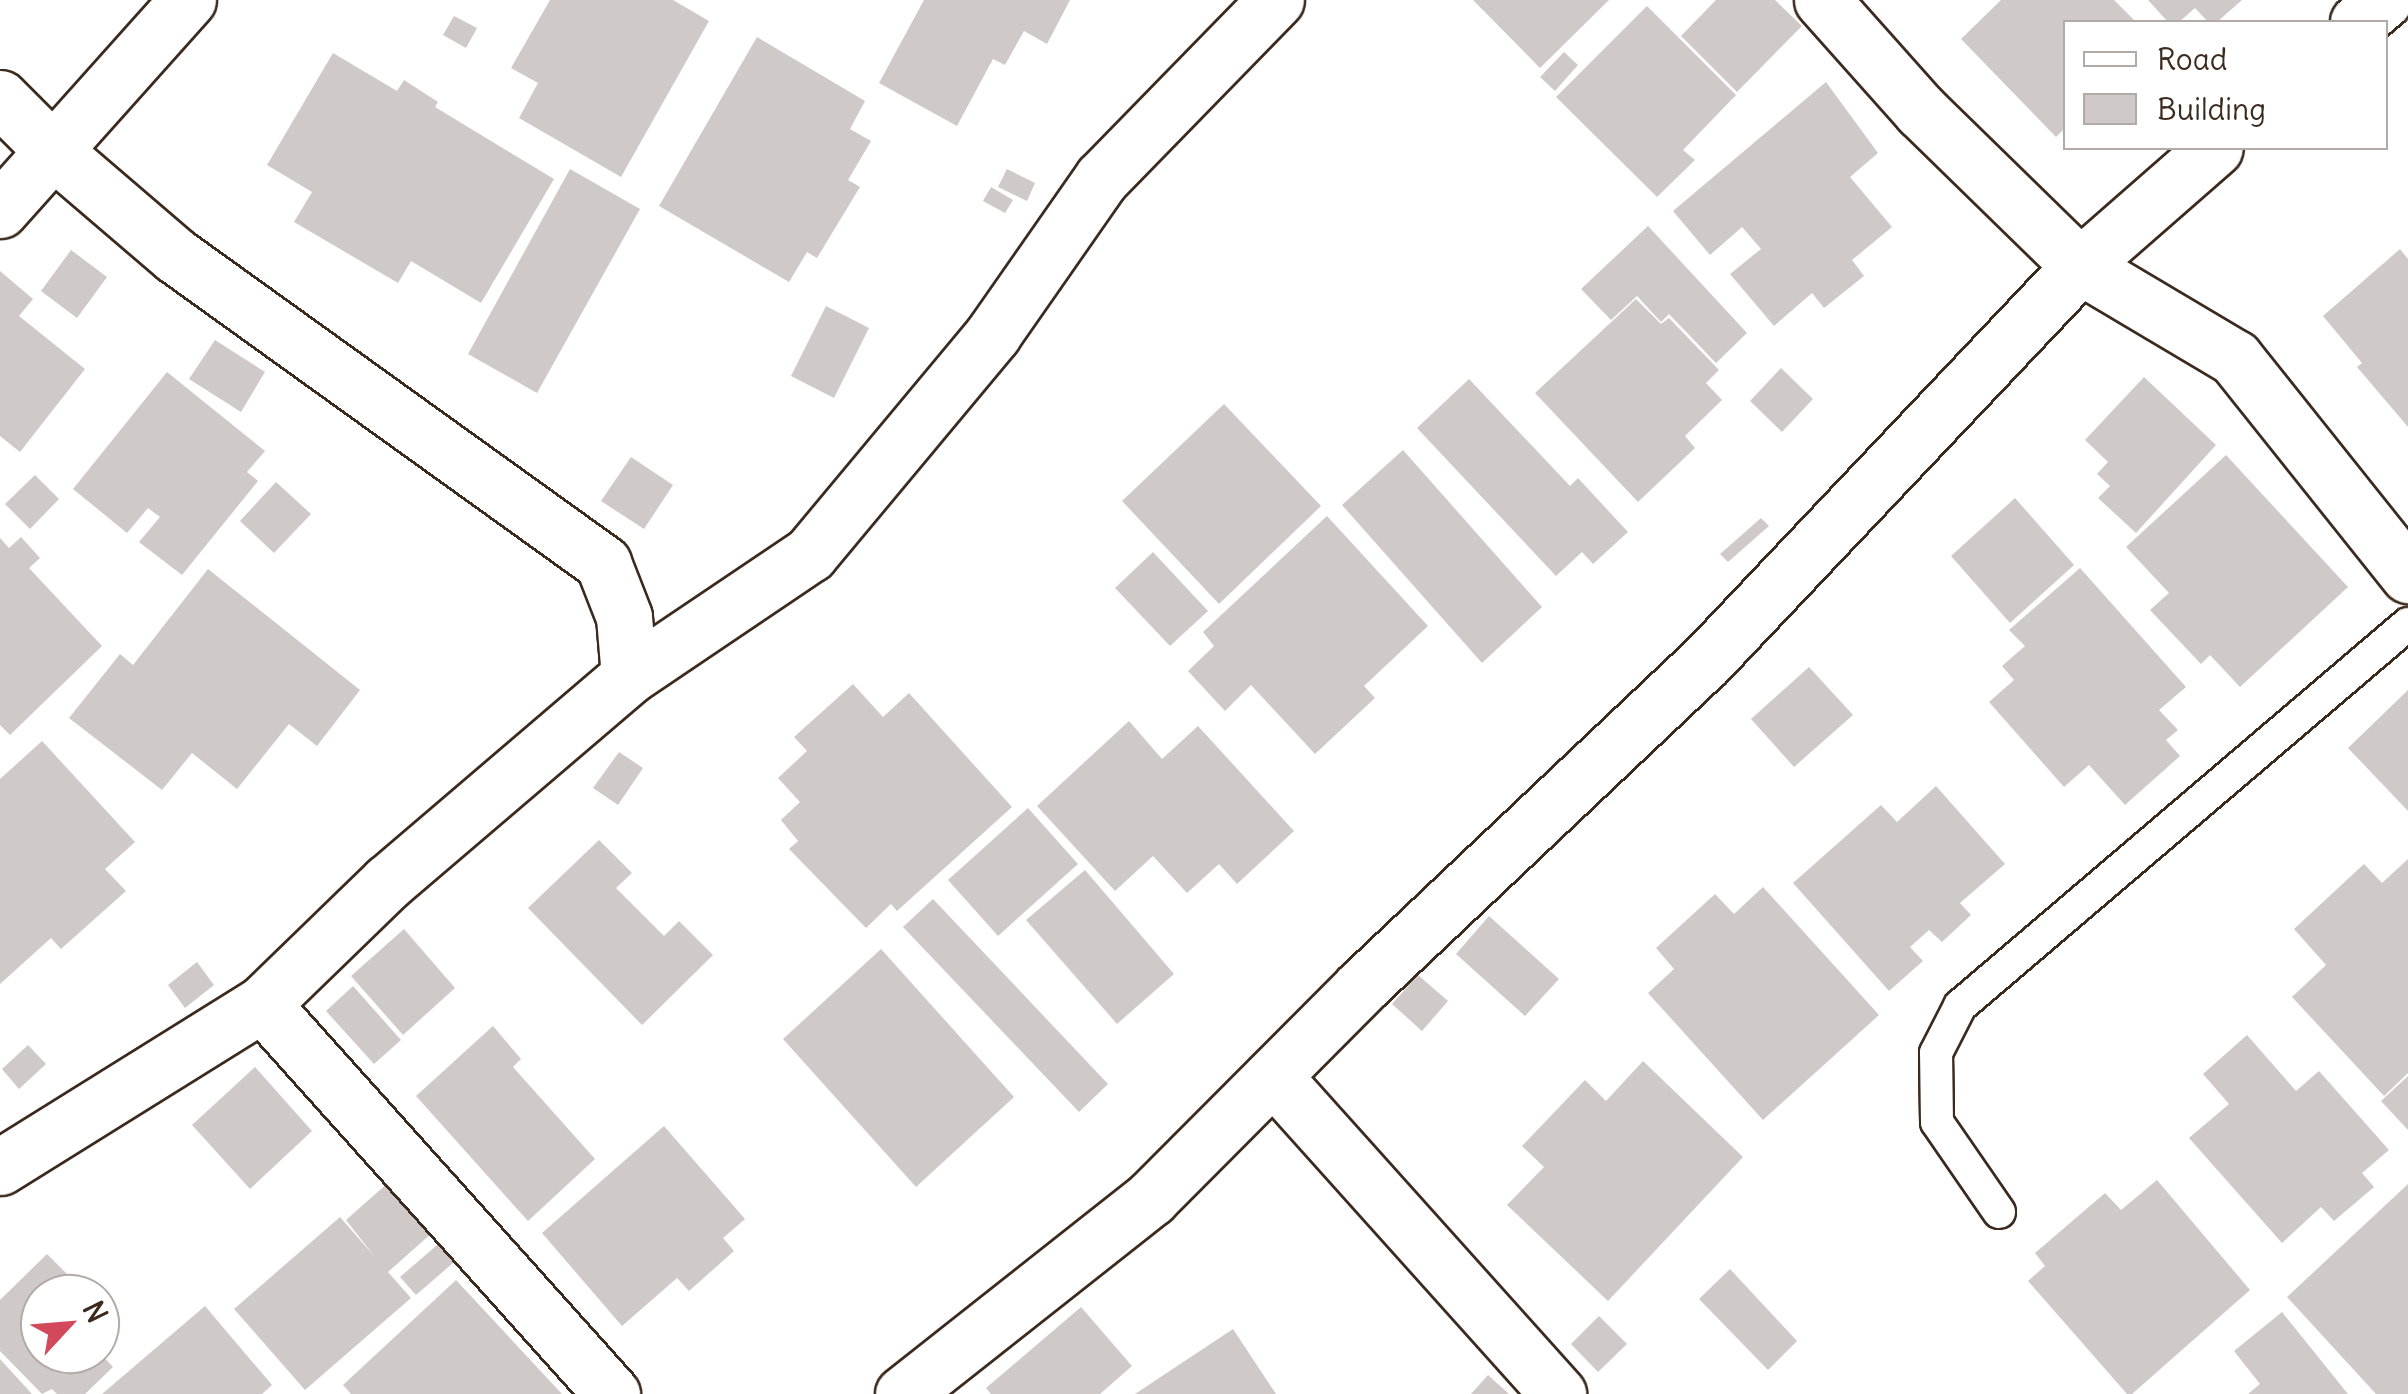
<!DOCTYPE html>
<style>
body{margin:0}
#map{position:relative;width:2408px;height:1394px;overflow:hidden;background:#fff;font-family:Delius,sans-serif}
div>[style]{position:absolute}
.building>*{inset:0;background:#cfcac7}
.roads{filter:drop-shadow(2px 0 #3b2a1e) drop-shadow(-2px 0 #3b2a1e) drop-shadow(0 2px #3b2a1e) drop-shadow(0 -2px #3b2a1e)}
.lane>*{height:32px;margin:-16px;padding:0 16px;transform-origin:16px;border-radius:16px;background:#fff}
.street>*{height:55px;margin:-27.5px;padding:0 27.5px;transform-origin:27.5px;border-radius:27.5px;background:#fff}
span{translate:-50% -50%;white-space:nowrap;text-align:center;line-height:1.15;-webkit-text-stroke:8px #fff;paint-order:stroke}
.legend{position:absolute;left:2063px;top:20px;width:325px;height:130px;box-sizing:border-box;background:#fff;border:2px solid #b1aaa5;margin:0;padding:12px 18px;list-style:none;font-size:30px;color:#3b2a1e}
.legend li{display:flex;align-items:center;gap:20px;height:50px}
.legend b{width:50px;border:2px solid #b1aaa5}
.north{position:absolute;left:20px;top:1274px;width:100px;height:100px;box-sizing:border-box;background:#fff;border:2px solid #b1aaa5;border-radius:50%;rotate:64deg;font-size:28px;font-weight:700;line-height:40px;text-align:center;color:#3b2a1e}
.north::after{content:'';display:block;margin:auto;width:35px;height:45px;background:#d1495b;clip-path:polygon(50% 0,100% 100%,50% 72%,0 100%)}
</style>
<div id="map">
<div class="building">
<div style="clip-path:polygon(550px 0,673px 0,709px 21px,621px 177px,519px 118px,538px 83px,511px 68px)"></div>
<div style="clip-path:polygon(924px 0,1070px 0,1047px 44px,1024px 31px,1005px 65px,993px 59px,957px 126px,879px 83px)"></div>
<div style="clip-path:polygon(1473px 0,1609px 0,1540px 68px)"></div>
<div style="clip-path:polygon(1716px 0,1775px 0,1802px 26px,1737px 92px,1681px 36px)"></div>
<div style="clip-path:polygon(2001px 0,2114px 0,2136px 22px,2066px 22px,2066px 127px,2056px 137px,1961px 39px)"></div>
<div style="clip-path:polygon(2148px 0,2242px 0,2217px 22px,2208px 22px,2195px 8px,2179px 22px,2168px 22px)"></div>
<div style="clip-path:polygon(1647px 6px,1736px 95px,1683px 150px,1695px 160px,1657px 197px,1556px 97px)"></div>
<div style="clip-path:polygon(454px 16px,477px 28px,466px 48px,443px 35px)"></div>
<div style="clip-path:polygon(757px 37px,865px 101px,850px 129px,871px 141px,848px 180px,860px 187px,817px 258px,807px 252px,789px 282px,659px 206px)"></div>
<div style="clip-path:polygon(1564px 52px,1578px 65px,1555px 91px,1540px 77px)"></div>
<div style="clip-path:polygon(333px 53px,397px 91px,404px 80px,438px 102px,435px 107px,554px 179px,481px 303px,411px 261px,398px 283px,294px 222px,312px 192px,267px 165px)"></div>
<div style="clip-path:polygon(1826px 82px,1878px 153px,1850px 177px,1892px 227px,1852px 260px,1864px 276px,1824px 308px,1812px 293px,1774px 326px,1730px 274px,1761px 249px,1742px 227px,1710px 255px,1673px 211px)"></div>
<div style="clip-path:polygon(570px 169px,640px 209px,537px 393px,468px 354px)"></div>
<div style="clip-path:polygon(1007px 169px,1035px 183px,1027px 201px,998px 187px)"></div>
<div style="clip-path:polygon(991px 187px,1013px 200px,1005px 213px,983px 201px)"></div>
<div style="clip-path:polygon(1648px 226px,1747px 333px,1716px 363px,1669px 314px,1661px 322px,1637px 296px,1611px 320px,1581px 289px)"></div>
<div style="clip-path:polygon(2400px 249px,2408px 259px,2408px 427px,2357px 367px,2362px 363px,2323px 316px)"></div>
<div style="clip-path:polygon(71px 250px,107px 277px,77px 318px,41px 291px)"></div>
<div style="clip-path:polygon(0 271px,33px 299px,19px 316px,85px 369px,20px 452px,0 436px)"></div>
<div style="clip-path:polygon(1636px 299px,1661px 324px,1669px 318px,1719px 370px,1706px 383px,1722px 400px,1685px 436px,1695px 448px,1638px 502px,1535px 393px)"></div>
<div style="clip-path:polygon(826px 306px,869px 328px,834px 398px,791px 376px)"></div>
<div style="clip-path:polygon(215px 340px,265px 372px,241px 412px,189px 379px)"></div>
<div style="clip-path:polygon(1781px 368px,1813px 399px,1782px 432px,1750px 401px)"></div>
<div style="clip-path:polygon(167px 372px,265px 451px,247px 472px,258px 481px,182px 575px,139px 542px,160px 517px,148px 508px,127px 533px,73px 489px)"></div>
<div style="clip-path:polygon(2144px 377px,2216px 445px,2136px 533px,2098px 498px,2110px 486px,2097px 474px,2108px 462px,2085px 440px)"></div>
<div style="clip-path:polygon(1469px 379px,1570px 486px,1578px 478px,1628px 532px,1593px 564px,1582px 552px,1556px 576px,1417px 428px)"></div>
<div style="clip-path:polygon(1224px 404px,1321px 506px,1219px 604px,1122px 501px)"></div>
<div style="clip-path:polygon(1403px 450px,1542px 607px,1482px 663px,1342px 505px)"></div>
<div style="clip-path:polygon(2226px 455px,2348px 587px,2240px 687px,2210px 655px,2201px 664px,2150px 610px,2169px 593px,2126px 547px)"></div>
<div style="clip-path:polygon(631px 457px,673px 485px,644px 529px,601px 501px)"></div>
<div style="clip-path:polygon(35px 475px,59px 499px,30px 529px,5px 504px)"></div>
<div style="clip-path:polygon(276px 482px,311px 514px,274px 553px,240px 521px)"></div>
<div style="clip-path:polygon(2015px 498px,2074px 565px,2010px 623px,1951px 556px)"></div>
<div style="clip-path:polygon(1327px 516px,1428px 626px,1364px 686px,1375px 698px,1315px 754px,1251px 685px,1225px 711px,1188px 671px,1214px 646px,1203px 632px)"></div>
<div style="clip-path:polygon(1761px 518px,1769px 526px,1728px 562px,1720px 554px)"></div>
<div style="clip-path:polygon(21px 537px,40px 558px,29px 568px,102px 646px,10px 735px,0 725px,0 538px,9px 548px)"></div>
<div style="clip-path:polygon(1153px 552px,1208px 611px,1170px 646px,1115px 588px)"></div>
<div style="clip-path:polygon(2080px 568px,2186px 687px,2159px 710px,2178px 730px,2166px 740px,2180px 756px,2125px 805px,2089px 765px,2064px 787px,1989px 702px,2014px 680px,2002px 666px,2025px 646px,2009px 630px)"></div>
<div style="clip-path:polygon(208px 569px,360px 690px,317px 746px,289px 724px,237px 789px,192px 753px,162px 790px,69px 718px,120px 654px,133px 665px)"></div>
<div style="clip-path:polygon(1809px 667px,1853px 715px,1794px 767px,1751px 719px)"></div>
<div style="clip-path:polygon(853px 684px,883px 717px,909px 693px,1012px 807px,897px 911px,891px 904px,866px 928px,789px 849px,798px 841px,781px 820px,800px 802px,778px 778px,807px 751px,794px 737px)"></div>
<div style="clip-path:polygon(2408px 690px,2408px 811px,2348px 748px)"></div>
<div style="clip-path:polygon(1129px 721px,1162px 759px,1198px 726px,1294px 831px,1237px 884px,1219px 864px,1187px 893px,1153px 856px,1115px 891px,1037px 806px)"></div>
<div style="clip-path:polygon(42px 741px,135px 842px,105px 869px,126px 891px,61px 949px,51px 938px,0 984px,0 779px)"></div>
<div style="clip-path:polygon(619px 752px,643px 768px,618px 805px,593px 788px)"></div>
<div style="clip-path:polygon(1936px 786px,2005px 864px,1960px 903px,1971px 915px,1942px 942px,1929px 930px,1910px 947px,1923px 961px,1889px 991px,1793px 883px,1881px 805px,1897px 822px)"></div>
<div style="clip-path:polygon(1028px 808px,1078px 864px,998px 936px,948px 880px)"></div>
<div style="clip-path:polygon(599px 840px,632px 873px,616px 888px,664px 936px,679px 921px,713px 955px,642px 1025px,528px 908px)"></div>
<div style="clip-path:polygon(2408px 859px,2408px 1073px,2384px 1096px,2292px 997px,2326px 965px,2294px 929px,2364px 864px,2382px 883px)"></div>
<div style="clip-path:polygon(1085px 870px,1174px 974px,1117px 1024px,1026px 920px)"></div>
<div style="clip-path:polygon(1763px 887px,1879px 1015px,1763px 1120px,1648px 993px,1674px 969px,1656px 948px,1715px 894px,1734px 914px)"></div>
<div style="clip-path:polygon(933px 899px,1108px 1084px,1079px 1112px,903px 927px)"></div>
<div style="clip-path:polygon(1489px 916px,1559px 979px,1525px 1016px,1456px 954px)"></div>
<div style="clip-path:polygon(404px 929px,455px 988px,403px 1035px,351px 976px)"></div>
<div style="clip-path:polygon(881px 949px,1014px 1097px,916px 1187px,783px 1039px)"></div>
<div style="clip-path:polygon(197px 962px,214px 985px,185px 1008px,168px 985px)"></div>
<div style="clip-path:polygon(1418px 975px,1448px 1001px,1422px 1031px,1392px 1004px)"></div>
<div style="clip-path:polygon(353px 986px,401px 1040px,374px 1064px,326px 1011px)"></div>
<div style="clip-path:polygon(493px 1026px,521px 1059px,513px 1067px,595px 1159px,528px 1221px,416px 1096px)"></div>
<div style="clip-path:polygon(2247px 1035px,2296px 1091px,2319px 1071px,2389px 1150px,2362px 1173px,2374px 1187px,2334px 1221px,2321px 1207px,2282px 1243px,2189px 1138px,2229px 1104px,2203px 1074px)"></div>
<div style="clip-path:polygon(28px 1045px,46px 1064px,19px 1089px,2px 1069px)"></div>
<div style="clip-path:polygon(1643px 1061px,1743px 1157px,1608px 1301px,1507px 1205px,1544px 1167px,1522px 1146px,1585px 1080px,1606px 1101px)"></div>
<div style="clip-path:polygon(255px 1067px,312px 1131px,250px 1189px,192px 1125px)"></div>
<div style="clip-path:polygon(2408px 1076px,2408px 1130px,2381px 1101px)"></div>
<div style="clip-path:polygon(664px 1126px,745px 1219px,723px 1238px,734px 1251px,689px 1291px,677px 1278px,622px 1326px,542px 1233px)"></div>
<div style="clip-path:polygon(2157px 1180px,2250px 1290px,2132px 1394px,2127px 1394px,2028px 1281px,2045px 1266px,2035px 1253px,2105px 1193px,2121px 1210px)"></div>
<div style="clip-path:polygon(390px 1181px,433px 1232px,388px 1272px,411px 1298px,305px 1390px,234px 1309px,340px 1217px,375px 1257px,346px 1220px)"></div>
<div style="clip-path:polygon(2408px 1184px,2408px 1394px,2376px 1394px,2287px 1297px)"></div>
<div style="clip-path:polygon(444px 1239px,460px 1257px,416px 1295px,400px 1277px)"></div>
<div style="clip-path:polygon(47px 1254px,87px 1294px,40px 1294px,40px 1354px,101px 1354px,113px 1367px,85px 1394px,57px 1394px,52px 1389px,42px 1394px,0 1351px,0 1300px)"></div>
<div style="clip-path:polygon(1730px 1269px,1797px 1341px,1768px 1370px,1699px 1299px)"></div>
<div style="clip-path:polygon(456px 1280px,562px 1394px,351px 1394px,343px 1385px)"></div>
<div style="clip-path:polygon(205px 1306px,272px 1385px,262px 1394px,102px 1394px)"></div>
<div style="clip-path:polygon(100px 1307px,117px 1324px,100px 1341px)"></div>
<div style="clip-path:polygon(1081px 1307px,1132px 1366px,1100px 1394px,991px 1394px,986px 1388px)"></div>
<div style="clip-path:polygon(2282px 1312px,2348px 1394px,2248px 1394px,2260px 1384px,2234px 1351px)"></div>
<div style="clip-path:polygon(1599px 1316px,1627px 1344px,1598px 1372px,1571px 1344px)"></div>
<div style="clip-path:polygon(1233px 1329px,1276px 1394px,1135px 1394px)"></div>
<div style="clip-path:polygon(0 1359px,32px 1394px,0 1394px)"></div>
<div style="clip-path:polygon(1488px 1375px,1509px 1394px,1471px 1394px)"></div>
</div>
<div class="roads">
<div class="lane">
<div style="left:1999px;top:1212px;width:109px;rotate:-124.6deg"></div>
<div style="left:1937px;top:1122px;width:69px;rotate:-90.8deg"></div>
<div style="left:1936px;top:1053px;width:53px;rotate:-62.9deg"></div>
<div style="left:1960px;top:1006px;width:589px;rotate:-40.45deg"></div>
</div>
<div class="street">
<div style="left:1822px;top:0;width:149px;rotate:48.3deg"></div>
<div style="left:1921px;top:111px;width:222px;rotate:44.3deg"></div>
<div style="left:2080px;top:266px;width:180px;rotate:30.7deg"></div>
<div style="left:2235px;top:358px;width:278px;rotate:51.4deg"></div>
<div style="left:2358px;top:22px;width:34px;rotate:-40deg"></div>
<div style="left:0;top:98px;width:72px;rotate:45deg"></div>
<div style="left:51px;top:149px;width:165px;rotate:40.6deg"></div>
<div style="left:176px;top:256px;width:526px;rotate:35.71deg"></div>
<div style="left:603px;top:563px;width:58px;rotate:68.7deg"></div>
<div style="left:624px;top:617px;width:59px;rotate:85.2deg"></div>
<div style="left:0;top:210px;width:282px;rotate:-48.2deg"></div>
<div style="left:262px;top:1004px;width:524px;rotate:48.09deg"></div>
<div style="left:1273px;top:1076px;width:427px;rotate:48.1deg"></div>
<div style="left:0;top:1167px;width:309px;rotate:-31.9deg"></div>
<div style="left:262px;top:1004px;width:175px;rotate:-44.1deg"></div>
<div style="left:388px;top:882px;width:317px;rotate:-40.5deg"></div>
<div style="left:629px;top:676px;width:218px;rotate:-34deg"></div>
<div style="left:810px;top:554px;width:286px;rotate:-50.2deg"></div>
<div style="left:993px;top:334px;width:190px;rotate:-55.1deg"></div>
<div style="left:1102px;top:178px;width:249px;rotate:-45.7deg"></div>
<div style="left:903px;top:1394px;width:316px;rotate:-38.3deg"></div>
<div style="left:1151px;top:1198px;width:298px;rotate:-45.1deg"></div>
<div style="left:1361px;top:987px;width:476px;rotate:-43.4deg"></div>
<div style="left:1707px;top:660px;width:543px;rotate:-46.57deg"></div>
<div style="left:2080px;top:266px;width:179px;rotate:-41.2deg"></div>
</div>
</div>
<ul class="legend">
<li><b style="height:12px;background:#fff"></b>Road</li>
<li><b style="height:28px;background:#cfcac7"></b>Building</li>
</ul>
<div class="north">N</div>
</div>
